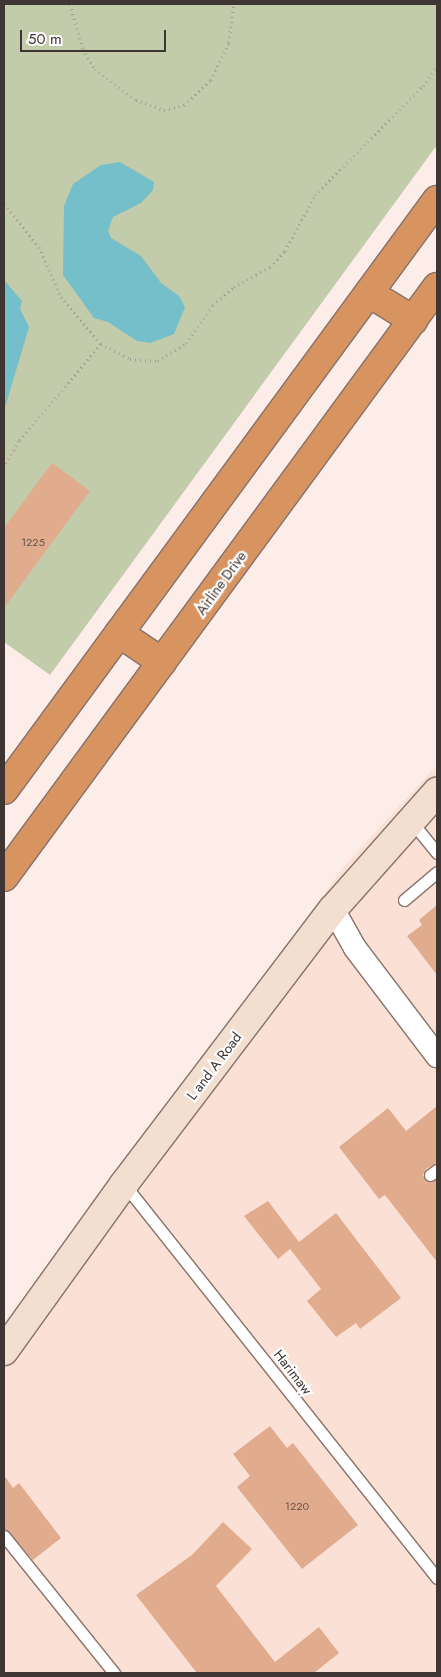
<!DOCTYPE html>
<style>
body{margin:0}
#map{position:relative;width:441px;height:1677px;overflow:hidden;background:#fdede8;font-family:Jost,sans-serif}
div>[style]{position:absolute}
.built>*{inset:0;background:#fbe0d6}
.green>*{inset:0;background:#c2cbaa}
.water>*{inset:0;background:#74bfc9}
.building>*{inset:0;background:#e1ab8d}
.path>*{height:3px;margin-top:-1.5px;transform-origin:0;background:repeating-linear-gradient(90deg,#a99c98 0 1px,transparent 0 5px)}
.roads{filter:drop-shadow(1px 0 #88726a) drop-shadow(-1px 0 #88726a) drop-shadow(0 1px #88726a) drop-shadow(0 -1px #88726a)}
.lane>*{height:11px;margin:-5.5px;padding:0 5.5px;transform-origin:5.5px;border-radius:5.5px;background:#fff}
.street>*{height:22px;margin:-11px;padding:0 11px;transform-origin:11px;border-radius:11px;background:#fff}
.secondary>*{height:28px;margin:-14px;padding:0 14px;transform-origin:14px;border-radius:14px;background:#f3dfcf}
.highway>*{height:28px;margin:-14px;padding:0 14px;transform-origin:14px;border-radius:14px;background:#d79460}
span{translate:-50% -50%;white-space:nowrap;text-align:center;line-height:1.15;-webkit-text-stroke:4.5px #fefefe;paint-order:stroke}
.number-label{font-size:11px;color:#685249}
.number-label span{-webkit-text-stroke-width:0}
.street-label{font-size:14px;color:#3f3532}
.frame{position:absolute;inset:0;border:5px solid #3f3532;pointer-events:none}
.scale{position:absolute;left:20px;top:30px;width:146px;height:22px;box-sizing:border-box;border:2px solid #3f3532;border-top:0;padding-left:6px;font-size:15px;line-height:18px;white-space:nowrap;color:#3f3532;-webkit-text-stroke:4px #fefefe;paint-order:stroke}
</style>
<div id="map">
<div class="built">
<div style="clip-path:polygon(437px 765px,437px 1673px,4px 1673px,4px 1333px,346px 864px)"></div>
</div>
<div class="green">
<div style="clip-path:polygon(4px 4px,437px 4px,437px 145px,50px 675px,4px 642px)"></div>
</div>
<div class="water">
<div style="clip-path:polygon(120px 162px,154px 182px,153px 190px,141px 203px,113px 217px,108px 231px,111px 238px,141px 256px,161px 283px,179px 296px,185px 307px,174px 334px,150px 343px,137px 341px,108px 322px,94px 318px,63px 275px,64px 206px,73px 184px,101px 165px)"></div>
<div style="clip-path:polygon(4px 280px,22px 301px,20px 309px,29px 327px,4px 411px)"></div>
</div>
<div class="building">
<div style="clip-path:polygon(52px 463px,90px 491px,4px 608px,4px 528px)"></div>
<div style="clip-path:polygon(437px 905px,437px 975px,407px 936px,422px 925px,419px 920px)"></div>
<div style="clip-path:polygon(437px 1106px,437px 1163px,426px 1169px,423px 1175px,427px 1182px,437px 1179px,437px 1262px,385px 1195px,379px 1199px,339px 1147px,388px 1108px,406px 1131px)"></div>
<div style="clip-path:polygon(268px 1201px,299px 1242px,336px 1213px,401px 1298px,360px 1329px,356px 1323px,336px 1337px,307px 1301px,321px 1289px,290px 1249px,278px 1259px,244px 1216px)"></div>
<div style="clip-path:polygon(270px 1426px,287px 1448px,293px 1443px,358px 1525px,302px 1569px,237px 1487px,250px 1476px,233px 1454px)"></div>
<div style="clip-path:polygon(4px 1475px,13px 1488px,19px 1483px,61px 1538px,33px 1560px,4px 1528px)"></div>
<div style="clip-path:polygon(223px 1522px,252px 1549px,216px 1586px,275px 1662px,319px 1627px,339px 1653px,314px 1673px,197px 1673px,136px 1595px,192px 1555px)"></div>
</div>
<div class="path">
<div style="left:70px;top:4px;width:47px;rotate:73.9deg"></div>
<div style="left:83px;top:49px;width:23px;rotate:59deg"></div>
<div style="left:95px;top:69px;width:51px;rotate:37.1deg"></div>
<div style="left:136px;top:100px;width:30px;rotate:20deg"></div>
<div style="left:164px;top:110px;width:21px;rotate:-14deg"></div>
<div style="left:184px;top:105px;width:37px;rotate:-43deg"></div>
<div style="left:211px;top:80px;width:42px;rotate:-64.7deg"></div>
<div style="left:229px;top:42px;width:38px;rotate:-83deg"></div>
<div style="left:4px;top:204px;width:55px;rotate:50.9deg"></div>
<div style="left:39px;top:247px;width:55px;rotate:66.3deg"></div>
<div style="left:61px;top:297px;width:62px;rotate:49.6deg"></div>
<div style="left:101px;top:344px;width:127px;rotate:130.2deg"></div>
<div style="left:19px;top:441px;width:28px;rotate:122deg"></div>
<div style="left:101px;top:344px;width:33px;rotate:27deg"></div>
<div style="left:130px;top:359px;width:28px;rotate:4deg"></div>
<div style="left:158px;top:361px;width:33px;rotate:-33deg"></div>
<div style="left:186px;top:343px;width:47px;rotate:-54.6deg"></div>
<div style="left:213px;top:305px;width:28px;rotate:-41deg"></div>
<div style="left:234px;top:287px;width:41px;rotate:-29.1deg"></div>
<div style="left:270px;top:267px;width:22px;rotate:-47deg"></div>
<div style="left:285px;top:251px;width:64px;rotate:-61.8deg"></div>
<div style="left:315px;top:195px;width:153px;rotate:-45.3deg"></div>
<div style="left:423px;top:86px;width:25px;rotate:-56deg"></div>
</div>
<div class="roads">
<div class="lane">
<div style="left:411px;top:821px;width:41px;rotate:50.9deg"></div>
<div style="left:404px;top:900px;width:43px;rotate:-40.3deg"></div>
<div style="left:430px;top:1175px;width:9px;rotate:-36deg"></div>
<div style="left:124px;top:1184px;width:503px;rotate:51.54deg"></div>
<div style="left:4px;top:1536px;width:176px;rotate:51.2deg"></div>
</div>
<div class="street">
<div style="left:333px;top:909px;width:45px;rotate:60.6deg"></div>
<div style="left:355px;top:948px;width:136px;rotate:52.8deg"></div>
</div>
<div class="secondary">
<div style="left:4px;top:1351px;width:206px;rotate:-54.3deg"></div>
<div style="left:124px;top:1184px;width:345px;rotate:-52.8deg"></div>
<div style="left:333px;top:909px;width:157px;rotate:-48.4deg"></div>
</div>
<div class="highway">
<div style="left:369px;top:293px;width:52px;rotate:31.5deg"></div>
<div style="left:119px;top:633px;width:52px;rotate:34deg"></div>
<div style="left:4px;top:790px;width:732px;rotate:-53.73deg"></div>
<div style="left:4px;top:877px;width:732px;rotate:-53.73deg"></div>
</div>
</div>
<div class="number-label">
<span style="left:33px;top:542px">1225</span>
<span style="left:297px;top:1506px">1220</span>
</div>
<div class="street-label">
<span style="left:221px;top:583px;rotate:-54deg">Airline Drive</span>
<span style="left:214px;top:1066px;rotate:-53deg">L and A Road</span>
<span style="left:293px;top:1372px;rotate:52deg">Harimaw</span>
</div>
<div class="frame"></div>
<div class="scale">50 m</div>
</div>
